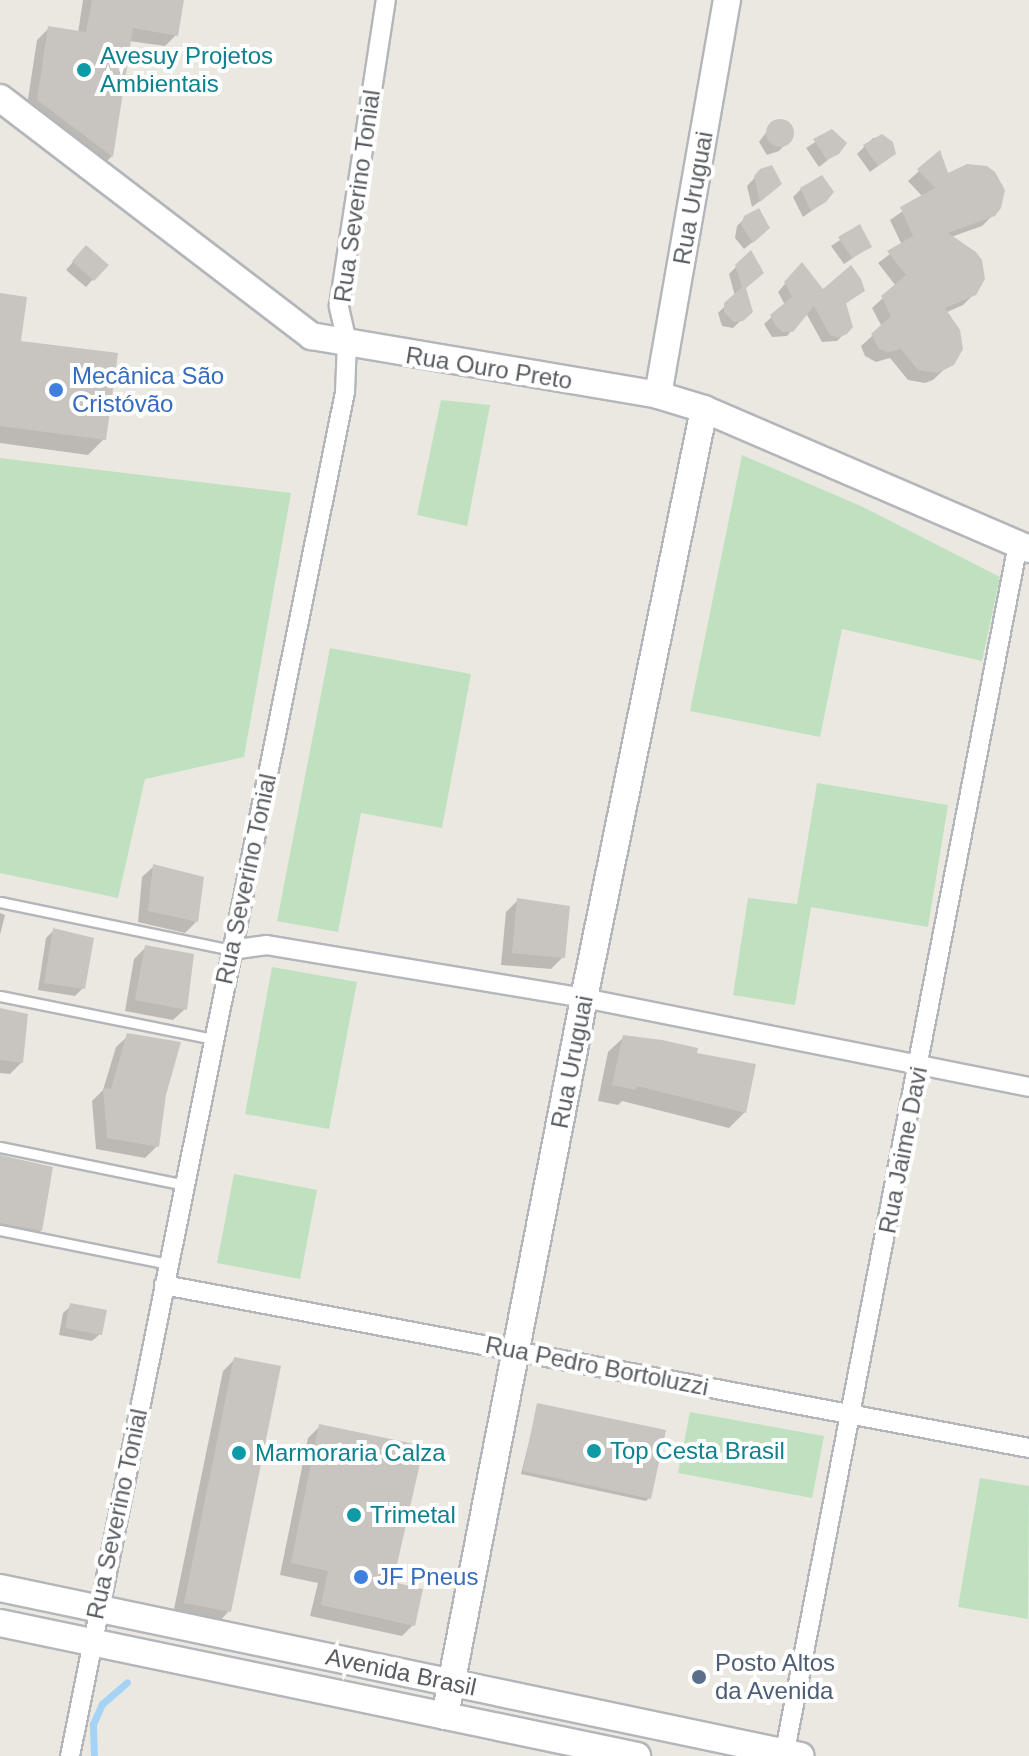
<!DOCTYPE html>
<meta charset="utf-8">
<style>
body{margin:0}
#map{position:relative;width:1029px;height:1756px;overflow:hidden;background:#ebe8e1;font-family:Helvetica,sans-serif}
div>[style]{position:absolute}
.green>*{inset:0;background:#bfe1bf}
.shadow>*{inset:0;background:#0003}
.stream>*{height:7px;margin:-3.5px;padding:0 3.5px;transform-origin:3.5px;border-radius:3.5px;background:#a5d3f6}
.building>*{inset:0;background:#c8c5c0}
.round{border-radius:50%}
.roads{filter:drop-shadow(2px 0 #b3b6ba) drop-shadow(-2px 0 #b3b6ba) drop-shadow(0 2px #b3b6ba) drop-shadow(0 -2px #b3b6ba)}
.lane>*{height:9px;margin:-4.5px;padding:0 4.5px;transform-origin:4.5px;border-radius:4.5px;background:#fff}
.street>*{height:18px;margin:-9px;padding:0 9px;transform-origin:9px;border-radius:9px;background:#fff}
.secondary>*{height:26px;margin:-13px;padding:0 13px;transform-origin:13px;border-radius:13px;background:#fff}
.dots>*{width:22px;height:22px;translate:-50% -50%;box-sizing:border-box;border:4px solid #fff;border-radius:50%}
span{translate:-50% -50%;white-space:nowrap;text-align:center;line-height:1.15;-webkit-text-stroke:8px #fff;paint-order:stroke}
.culture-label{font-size:24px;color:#0d838f}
.left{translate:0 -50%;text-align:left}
.street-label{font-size:24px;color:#595c60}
.shop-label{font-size:24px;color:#366cbe}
.service-label{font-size:24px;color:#4e5e75}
</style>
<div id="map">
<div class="green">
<div style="clip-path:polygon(441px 400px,490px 405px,467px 526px,417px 515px)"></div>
<div style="clip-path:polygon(742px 455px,863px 507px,1000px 577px,982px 661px,842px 629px,820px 737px,690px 711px)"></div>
<div style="clip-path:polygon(0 458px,291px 493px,244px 757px,145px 779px,118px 898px,0 873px)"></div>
<div style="clip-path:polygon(330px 648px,471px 674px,442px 828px,361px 813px,338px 932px,277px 921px)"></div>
<div style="clip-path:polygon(817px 783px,948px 805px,928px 927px,811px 907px,795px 1005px,733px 995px,748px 898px,797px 904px)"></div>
<div style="clip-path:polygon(272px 967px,357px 982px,329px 1129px,245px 1114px)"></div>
<div style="clip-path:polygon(234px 1174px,317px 1190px,300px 1279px,217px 1263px)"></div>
<div style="clip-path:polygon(690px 1412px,824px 1436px,812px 1498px,678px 1473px)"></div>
<div style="clip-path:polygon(980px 1478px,1029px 1486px,1028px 1619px,958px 1607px)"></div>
</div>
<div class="shadow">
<div style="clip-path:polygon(83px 0,182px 0,176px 35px,165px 46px,129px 41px,112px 156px,100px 168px,26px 112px,37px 40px,49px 28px,78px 33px)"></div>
<div style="clip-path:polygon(785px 122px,793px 136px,779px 151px,767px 155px,759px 142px,773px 123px)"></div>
<div style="clip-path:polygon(831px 132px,838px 152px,819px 167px,806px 148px)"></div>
<div style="clip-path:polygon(873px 138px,885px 138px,894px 154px,870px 172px,857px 154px)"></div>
<div style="clip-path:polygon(939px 153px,946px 175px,994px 214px,982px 226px,951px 237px,974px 294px,963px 305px,945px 313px,958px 356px,933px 380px,925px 383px,908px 380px,890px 358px,876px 362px,865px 356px,861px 346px,882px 327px,872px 308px,896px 286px,878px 263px,902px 245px,890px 220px,923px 197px,908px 181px)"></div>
<div style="clip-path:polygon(761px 171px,772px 192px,752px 207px,747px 186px)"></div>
<div style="clip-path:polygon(801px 189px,825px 201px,803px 217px,793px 197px)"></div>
<div style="clip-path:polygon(745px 218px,760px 236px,744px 249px,735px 238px,737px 226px)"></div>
<div style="clip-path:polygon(860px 227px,869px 247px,844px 264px,831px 246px)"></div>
<div style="clip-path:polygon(86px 247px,106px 265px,86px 287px,66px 270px)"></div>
<div style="clip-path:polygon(750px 253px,744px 288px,751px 311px,733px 328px,722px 326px,718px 313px,735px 296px,729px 274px)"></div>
<div style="clip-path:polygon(802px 264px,822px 292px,863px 291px,844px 305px,845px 333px,837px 341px,822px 342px,806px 313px,787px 336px,772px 337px,764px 324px,785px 305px,778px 292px)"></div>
<div style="clip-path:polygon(0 295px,19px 342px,104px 439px,88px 455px,0 443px)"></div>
<div style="clip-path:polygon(154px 866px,196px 922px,185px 933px,138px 922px,142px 877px)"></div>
<div style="clip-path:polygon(518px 900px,563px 957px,551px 969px,501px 965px,506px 912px)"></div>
<div style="clip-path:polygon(0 913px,5px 915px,0 935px)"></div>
<div style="clip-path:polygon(53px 931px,83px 988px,75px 996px,38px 990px,46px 938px)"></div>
<div style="clip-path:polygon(146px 947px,185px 1009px,173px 1020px,125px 1011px,134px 959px)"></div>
<div style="clip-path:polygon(0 1010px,22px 1062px,10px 1074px,0 1073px)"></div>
<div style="clip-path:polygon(128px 1036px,164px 1094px,157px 1146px,145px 1158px,96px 1149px,92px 1101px,103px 1090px,116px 1047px)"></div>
<div style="clip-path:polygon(624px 1037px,694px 1054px,745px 1112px,729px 1128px,622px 1101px,618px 1105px,598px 1101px,608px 1052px)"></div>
<div style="clip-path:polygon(0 1158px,41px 1230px,29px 1242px,0 1236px)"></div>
<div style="clip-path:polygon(71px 1306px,100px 1334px,92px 1341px,59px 1335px,63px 1313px)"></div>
<div style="clip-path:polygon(235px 1359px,229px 1611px,218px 1623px,173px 1614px,223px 1371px)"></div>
<div style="clip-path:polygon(538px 1406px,649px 1498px,646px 1501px,521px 1474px)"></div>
<div style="clip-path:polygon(320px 1426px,391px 1584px,413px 1625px,402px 1636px,310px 1616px,318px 1583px,280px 1575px,308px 1438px)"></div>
</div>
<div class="stream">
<div style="left:94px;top:1756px;width:32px;rotate:-92deg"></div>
<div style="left:93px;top:1724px;width:22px;rotate:-66deg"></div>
<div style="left:102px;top:1704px;width:33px;rotate:-41deg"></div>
</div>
<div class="building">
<div style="clip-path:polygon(92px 0,184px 0,178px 36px,133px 28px,113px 157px,37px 100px,48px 26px,86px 32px)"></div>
<div class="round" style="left:766px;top:119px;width:28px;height:28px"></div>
<div style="clip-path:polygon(832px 129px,847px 143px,839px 154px,827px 160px,813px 139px)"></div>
<div style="clip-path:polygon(882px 134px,893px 142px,896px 154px,878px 166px,863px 145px)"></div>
<div style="clip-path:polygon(940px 150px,948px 173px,967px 164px,987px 166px,995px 172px,1005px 190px,1001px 208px,995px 216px,948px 233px,976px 252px,982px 260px,985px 279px,976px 295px,945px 308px,960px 330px,963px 349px,954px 365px,937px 373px,918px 370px,901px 349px,888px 352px,879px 349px,871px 334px,891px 316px,881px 296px,906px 275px,887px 251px,913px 236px,900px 207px,935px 188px,917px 169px)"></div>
<div style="clip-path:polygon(772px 165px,782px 184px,760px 202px,754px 176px,760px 169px)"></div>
<div style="clip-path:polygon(822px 175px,834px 192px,826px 202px,811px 211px,800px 188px)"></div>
<div style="clip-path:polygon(759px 208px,770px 228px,753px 243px,741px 225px,744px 216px)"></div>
<div style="clip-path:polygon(860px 224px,872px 247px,852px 258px,838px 237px)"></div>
<div style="clip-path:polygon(86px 245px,109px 265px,94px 281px,72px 261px)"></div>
<div style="clip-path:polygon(751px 250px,764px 273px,746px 288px,753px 312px,743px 321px,734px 322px,724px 312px,724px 303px,742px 287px,735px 265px)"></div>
<div style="clip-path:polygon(802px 262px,823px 289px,851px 265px,861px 279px,865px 291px,846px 303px,853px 327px,847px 334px,838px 338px,830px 335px,814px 306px,793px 332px,783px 332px,776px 326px,770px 315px,792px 297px,784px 282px)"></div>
<div style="clip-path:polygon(0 293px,27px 297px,21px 341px,118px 353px,106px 440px,0 426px)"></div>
<div style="clip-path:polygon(153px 864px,204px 877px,198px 922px,148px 911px)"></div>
<div style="clip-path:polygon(517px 898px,570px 906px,565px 958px,512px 953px)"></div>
<div style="clip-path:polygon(53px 928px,94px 938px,85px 989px,44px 983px)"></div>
<div style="clip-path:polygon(145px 945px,194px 954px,187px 1010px,135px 1000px)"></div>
<div style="clip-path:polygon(0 1008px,28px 1014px,23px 1063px,0 1060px)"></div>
<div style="clip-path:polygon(127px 1033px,181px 1042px,166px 1095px,159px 1147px,107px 1138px,103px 1088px,111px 1089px)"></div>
<div style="clip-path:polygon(623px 1035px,662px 1040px,698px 1048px,697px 1053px,756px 1064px,746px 1113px,637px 1086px,636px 1090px,612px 1085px)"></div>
<div style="clip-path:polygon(0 1155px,53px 1167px,42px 1231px,0 1223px)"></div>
<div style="clip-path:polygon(70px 1303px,107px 1310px,102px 1335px,65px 1328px)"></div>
<div style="clip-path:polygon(234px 1357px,281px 1366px,231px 1612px,184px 1603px)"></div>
<div style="clip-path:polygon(537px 1403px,666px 1430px,651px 1499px,523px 1471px)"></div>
<div style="clip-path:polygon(319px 1424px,424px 1446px,393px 1582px,423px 1589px,415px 1626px,321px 1605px,328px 1571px,291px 1563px)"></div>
</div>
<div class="roads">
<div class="lane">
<div style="left:0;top:902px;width:236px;rotate:11.7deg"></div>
<div style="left:0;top:996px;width:217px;rotate:11.4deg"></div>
<div style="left:0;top:1147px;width:189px;rotate:11.6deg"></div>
<div style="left:0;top:1230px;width:171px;rotate:11.4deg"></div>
</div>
<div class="street">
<div style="left:231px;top:950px;width:36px;rotate:-8deg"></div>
<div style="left:267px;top:945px;width:321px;rotate:9.5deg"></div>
<div style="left:584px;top:998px;width:454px;rotate:11.3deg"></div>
<div style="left:164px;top:1285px;width:880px;rotate:10.67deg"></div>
<div style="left:70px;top:1756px;width:1391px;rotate:-78.6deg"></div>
<div style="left:345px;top:392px;width:50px;rotate:-87.7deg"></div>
<div style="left:347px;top:342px;width:37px;rotate:-103deg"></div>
<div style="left:339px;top:306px;width:310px;rotate:-81.3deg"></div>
<div style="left:784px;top:1756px;width:1234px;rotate:-79.07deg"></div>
</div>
<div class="secondary">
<div style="left:0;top:98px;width:392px;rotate:37.4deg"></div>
<div style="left:311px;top:336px;width:352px;rotate:9.6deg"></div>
<div style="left:658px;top:395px;width:48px;rotate:16.9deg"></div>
<div style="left:704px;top:409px;width:354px;rotate:23.3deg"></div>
<div style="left:658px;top:395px;width:401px;rotate:-80.1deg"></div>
<div style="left:0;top:1588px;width:818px;rotate:11.85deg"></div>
<div style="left:0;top:1623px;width:651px;rotate:11.79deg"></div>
<div style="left:445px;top:1716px;width:731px;rotate:-79.04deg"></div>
<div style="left:584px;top:998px;width:601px;rotate:-78.48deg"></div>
</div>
</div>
<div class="dots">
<div style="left:84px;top:70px;background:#0f9aa8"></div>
<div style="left:56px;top:390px;background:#3f7fe0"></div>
<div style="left:594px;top:1451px;background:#0f9aa8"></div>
<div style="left:239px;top:1453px;background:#0f9aa8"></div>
<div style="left:354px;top:1515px;background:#0f9aa8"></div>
<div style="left:361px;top:1577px;background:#3f7fe0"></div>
<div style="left:699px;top:1677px;background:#5c6f8a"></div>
</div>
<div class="culture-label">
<span class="left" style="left:100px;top:70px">Avesuy Projetos<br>Ambientais</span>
<span class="left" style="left:610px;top:1451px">Top Cesta Brasil</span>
<span class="left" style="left:255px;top:1453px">Marmoraria Calza</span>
<span class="left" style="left:370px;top:1515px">Trimetal</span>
</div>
<div class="street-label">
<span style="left:357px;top:196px;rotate:-82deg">Rua Severino Tonial</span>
<span style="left:693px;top:198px;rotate:-80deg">Rua Uruguai</span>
<span style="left:489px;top:368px;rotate:9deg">Rua Ouro Preto</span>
<span style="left:246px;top:879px;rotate:-78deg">Rua Severino Tonial</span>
<span style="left:572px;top:1062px;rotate:-79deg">Rua Uruguai</span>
<span style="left:903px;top:1150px;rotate:-79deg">Rua Jaime Davi</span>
<span style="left:597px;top:1366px;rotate:11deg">Rua Pedro Bortoluzzi</span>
<span style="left:117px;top:1514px;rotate:-78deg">Rua Severino Tonial</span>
<span style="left:401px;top:1672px;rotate:12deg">Avenida Brasil</span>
</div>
<div class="shop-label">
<span class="left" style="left:72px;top:390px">Mecânica São<br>Cristóvão</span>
<span class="left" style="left:377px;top:1577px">JF Pneus</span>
</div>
<div class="service-label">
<span class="left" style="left:715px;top:1677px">Posto Altos<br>da Avenida</span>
</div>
</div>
